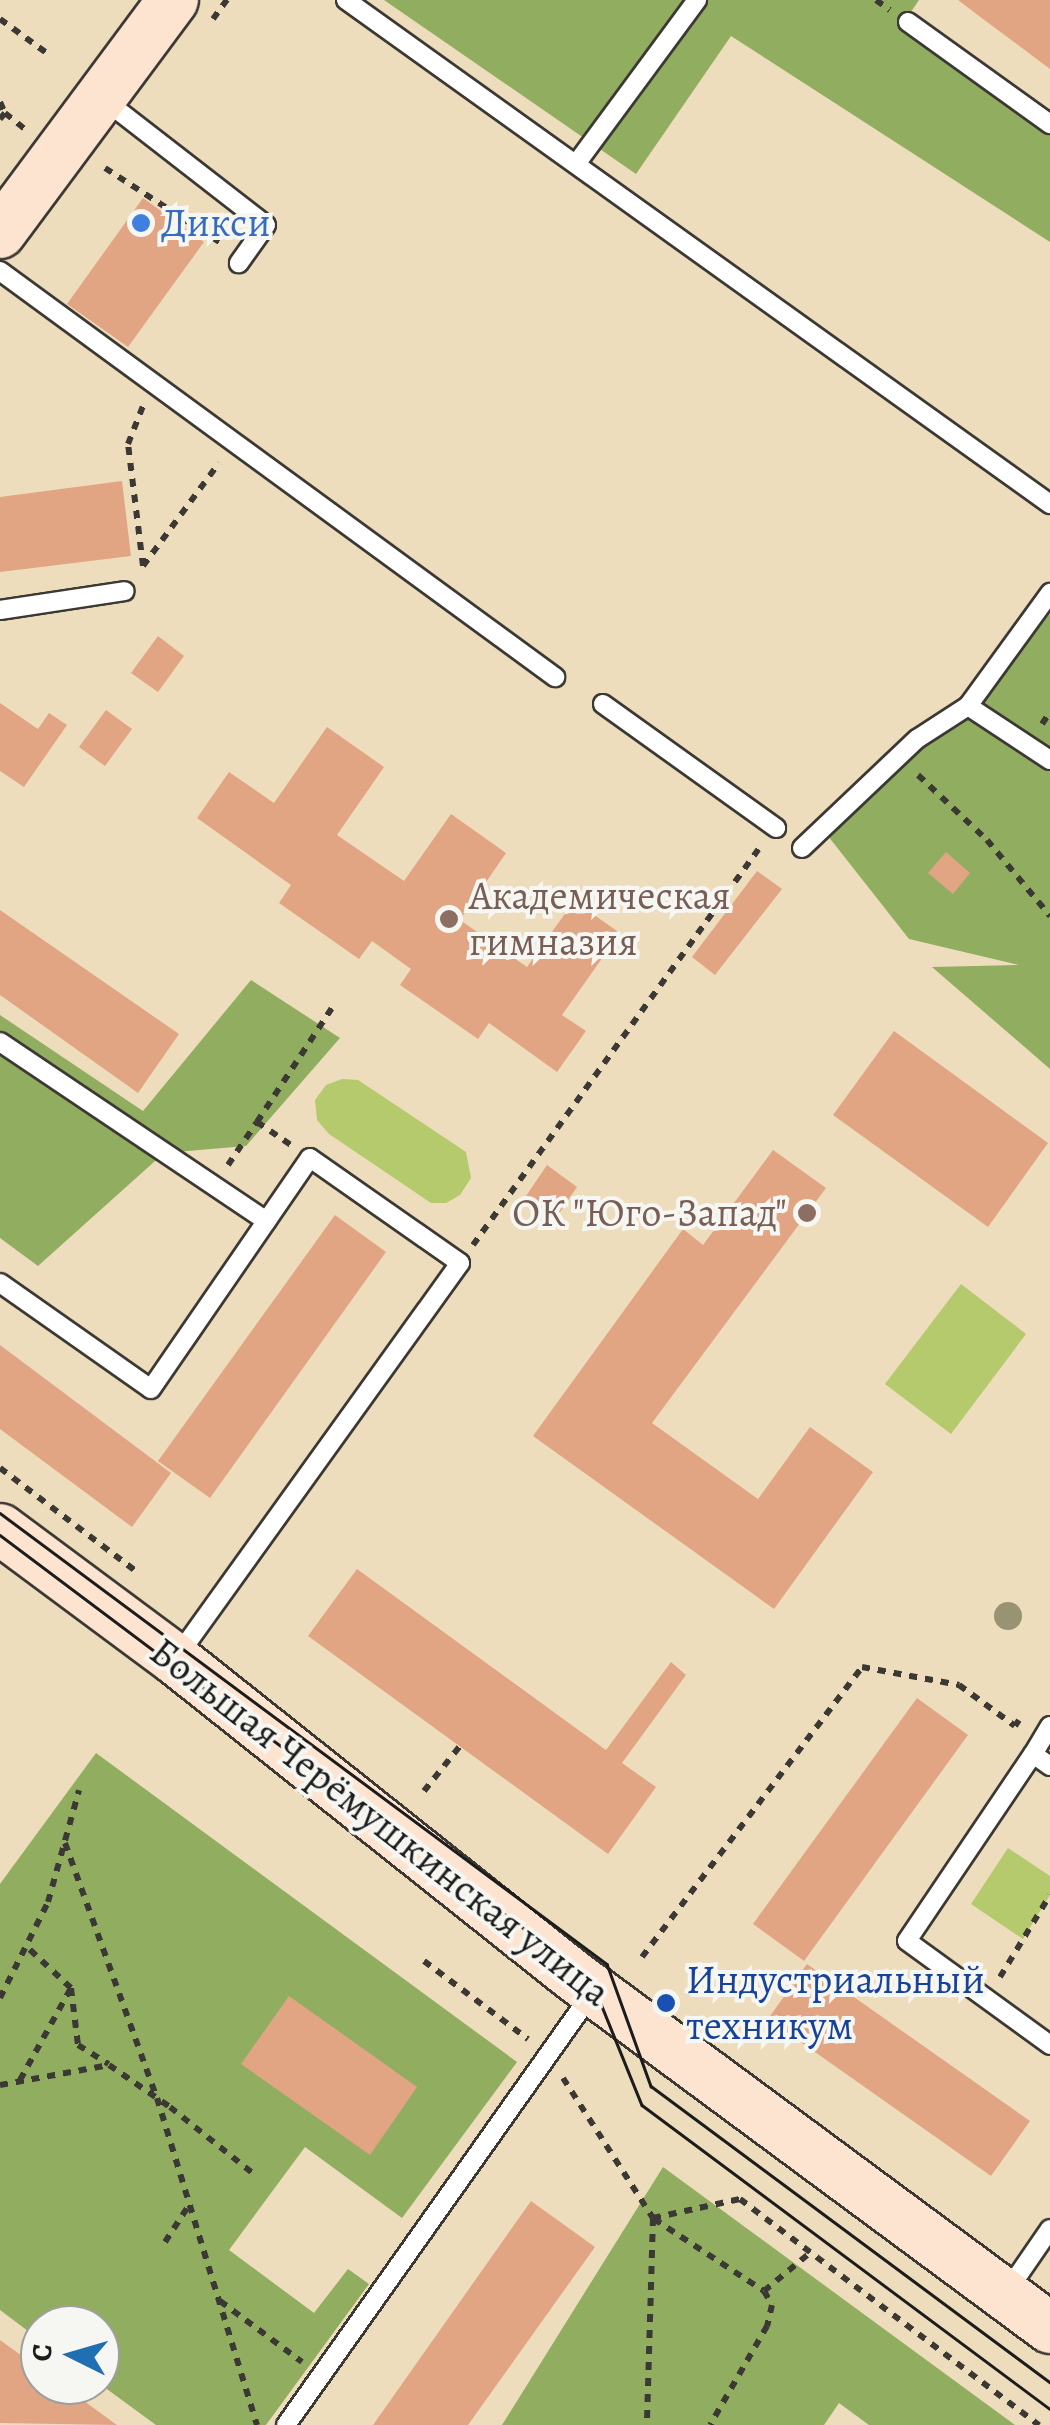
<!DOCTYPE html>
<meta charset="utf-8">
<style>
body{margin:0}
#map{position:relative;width:1050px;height:2425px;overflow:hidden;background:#eeddbc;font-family:Alegreya,serif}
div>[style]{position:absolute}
.green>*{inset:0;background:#b5c96d}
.forest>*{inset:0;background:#90ad60}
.building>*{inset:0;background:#e1a584}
.path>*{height:6px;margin-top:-3px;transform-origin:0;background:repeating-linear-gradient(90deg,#3c3934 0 8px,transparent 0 16px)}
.roads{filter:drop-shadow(2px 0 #3c3934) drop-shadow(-2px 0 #3c3934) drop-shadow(0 2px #3c3934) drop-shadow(0 -2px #3c3934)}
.lane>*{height:18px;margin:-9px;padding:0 9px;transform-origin:9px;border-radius:9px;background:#fff}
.secondary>*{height:50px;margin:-25px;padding:0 25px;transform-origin:25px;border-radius:25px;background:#fde4d1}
.tram>*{height:2.5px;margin:-1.25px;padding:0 1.25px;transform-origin:1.25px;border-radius:1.25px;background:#1c1c1c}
.trees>*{width:28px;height:28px;margin:-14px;border-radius:50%;background:#989473}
.dots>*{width:28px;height:28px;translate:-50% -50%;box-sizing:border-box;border:5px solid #f6f6f2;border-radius:50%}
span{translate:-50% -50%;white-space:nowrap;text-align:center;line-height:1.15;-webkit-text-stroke:8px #f6f6f2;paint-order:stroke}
.shop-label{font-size:40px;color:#366cbe}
.left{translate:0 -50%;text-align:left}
.education-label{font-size:40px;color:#785e54}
.right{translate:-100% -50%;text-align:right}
.street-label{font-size:40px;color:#1c1c1c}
.transit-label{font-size:40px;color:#164399}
.north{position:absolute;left:20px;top:2305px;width:100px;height:100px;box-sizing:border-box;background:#f6f6f2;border:2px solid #9f9f9c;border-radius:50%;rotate:275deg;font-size:28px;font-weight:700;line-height:40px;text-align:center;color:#1c1c1c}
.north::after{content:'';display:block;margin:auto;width:35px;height:45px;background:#1f6fb2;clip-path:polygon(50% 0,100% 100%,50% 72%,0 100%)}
</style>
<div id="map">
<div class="green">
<div style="clip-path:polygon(342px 1079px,358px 1080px,466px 1152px,471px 1178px,460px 1195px,446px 1203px,431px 1203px,329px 1134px,317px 1120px,315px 1100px,326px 1085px)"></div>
<div style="clip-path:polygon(961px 1284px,1026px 1334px,951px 1434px,885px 1384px)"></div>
<div style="clip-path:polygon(1008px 1848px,1050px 1876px,1050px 1895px,1023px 1939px,971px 1904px)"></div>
</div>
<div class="forest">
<div style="clip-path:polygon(384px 0,919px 0,902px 25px,1050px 118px,1050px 242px,731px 36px,636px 174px)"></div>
<div style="clip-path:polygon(1050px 614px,1050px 1069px,932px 967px,1019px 965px,909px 939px,828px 836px)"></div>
<div style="clip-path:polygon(251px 980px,340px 1038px,246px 1146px,164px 1153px,38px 1266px,0 1238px,0 1015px,143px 1111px)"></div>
<div style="clip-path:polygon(96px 1753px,517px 2062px,402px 2218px,305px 2147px,229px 2250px,314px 2313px,348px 2269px,369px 2284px,266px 2425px,156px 2425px,100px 2384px,100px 2325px,40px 2325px,40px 2340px,0 2310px,0 1884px)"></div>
<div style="clip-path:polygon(663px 2167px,1015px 2425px,869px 2425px,839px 2403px,824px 2425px,502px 2425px)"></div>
</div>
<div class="building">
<div style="clip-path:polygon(958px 0,1050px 0,1050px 69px,979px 16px)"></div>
<div style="clip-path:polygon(143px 198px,204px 242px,128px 347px,67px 304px)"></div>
<div style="clip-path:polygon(122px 481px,131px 556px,0 572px,0 497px)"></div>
<div style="clip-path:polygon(158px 636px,184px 656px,158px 692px,131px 673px)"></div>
<div style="clip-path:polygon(0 703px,38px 729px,49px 713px,67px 725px,24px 787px,0 771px)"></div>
<div style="clip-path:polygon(106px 710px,132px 729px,105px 766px,79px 747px)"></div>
<div style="clip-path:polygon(327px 727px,384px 767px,337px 835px,404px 881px,451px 814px,506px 853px,460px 920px,527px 967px,574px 901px,620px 933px,562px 1015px,586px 1031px,557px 1072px,489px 1023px,478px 1039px,400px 985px,411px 969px,372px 941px,359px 959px,279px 903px,291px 885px,197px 818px,229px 772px,274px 803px)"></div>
<div style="clip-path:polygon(946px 852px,970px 873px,953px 894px,928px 873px)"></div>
<div style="clip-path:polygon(757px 871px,782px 889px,715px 975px,692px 957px)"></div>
<div style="clip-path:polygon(0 910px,179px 1034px,138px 1093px,0 995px)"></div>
<div style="clip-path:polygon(894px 1031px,1048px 1143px,988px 1227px,833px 1115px)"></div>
<div style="clip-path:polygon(773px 1150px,826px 1188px,652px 1423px,758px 1499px,810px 1427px,873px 1472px,774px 1609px,533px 1436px,683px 1229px,703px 1245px)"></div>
<div style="clip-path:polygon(547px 1165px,577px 1187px,554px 1221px,524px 1199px)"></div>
<div style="clip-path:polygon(335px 1215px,386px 1252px,210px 1498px,158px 1461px)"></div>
<div style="clip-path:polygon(0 1345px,171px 1473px,132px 1527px,0 1429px)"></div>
<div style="clip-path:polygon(357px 1569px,606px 1750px,671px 1662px,686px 1675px,622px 1763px,656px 1787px,608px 1854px,308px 1636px)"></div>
<div style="clip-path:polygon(917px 1698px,968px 1735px,804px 1961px,753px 1924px)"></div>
<div style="clip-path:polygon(807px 1964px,1030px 2121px,991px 2176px,768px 2019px)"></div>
<div style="clip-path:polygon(289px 1996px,417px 2087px,370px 2155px,241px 2064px)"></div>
<div style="clip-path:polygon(531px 2201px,595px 2247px,468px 2425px,373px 2425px)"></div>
<div style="clip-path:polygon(0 2340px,40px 2369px,40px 2385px,62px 2385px,117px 2425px,0 2423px)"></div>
</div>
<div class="path">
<div style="left:876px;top:0;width:17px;rotate:36deg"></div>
<div style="left:0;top:19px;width:59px;rotate:36.1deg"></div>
<div style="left:213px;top:19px;width:24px;rotate:-54deg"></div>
<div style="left:0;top:102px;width:12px;rotate:66deg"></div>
<div style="left:5px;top:113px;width:8px;rotate:130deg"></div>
<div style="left:5px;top:113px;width:27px;rotate:39deg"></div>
<div style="left:105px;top:168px;width:138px;rotate:32.9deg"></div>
<div style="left:143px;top:566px;width:123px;rotate:-97deg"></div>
<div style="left:128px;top:444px;width:41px;rotate:-68.5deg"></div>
<div style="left:143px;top:566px;width:128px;rotate:-53.6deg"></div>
<div style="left:1042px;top:724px;width:14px;rotate:-56deg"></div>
<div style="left:918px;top:775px;width:95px;rotate:43.3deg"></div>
<div style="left:987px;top:840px;width:99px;rotate:50.3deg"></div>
<div style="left:257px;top:1122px;width:140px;rotate:-56.7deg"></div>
<div style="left:228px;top:1165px;width:52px;rotate:-56deg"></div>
<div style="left:257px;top:1122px;width:41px;rotate:34.1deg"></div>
<div style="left:473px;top:1245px;width:492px;rotate:-54.2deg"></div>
<div style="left:0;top:1468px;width:172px;rotate:37.2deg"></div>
<div style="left:424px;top:1791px;width:58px;rotate:-51.3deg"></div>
<div style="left:65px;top:1843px;width:271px;rotate:70.2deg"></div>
<div style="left:157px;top:2098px;width:342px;rotate:73deg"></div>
<div style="left:642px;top:1957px;width:364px;rotate:-52.8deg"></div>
<div style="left:862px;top:1667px;width:99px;rotate:10.5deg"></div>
<div style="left:959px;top:1685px;width:69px;rotate:36.2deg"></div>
<div style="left:1015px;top:1726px;width:7px;rotate:-56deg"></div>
<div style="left:424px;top:1961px;width:130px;rotate:36.9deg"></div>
<div style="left:1000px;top:1977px;width:96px;rotate:-58.6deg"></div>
<div style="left:71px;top:1988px;width:57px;rotate:83deg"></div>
<div style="left:78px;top:2045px;width:36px;rotate:32deg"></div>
<div style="left:0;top:1998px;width:107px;rotate:-63.4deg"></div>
<div style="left:48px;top:1902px;width:116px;rotate:-74.5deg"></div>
<div style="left:563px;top:2078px;width:166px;rotate:57.3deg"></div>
<div style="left:653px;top:2218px;width:207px;rotate:91.7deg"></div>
<div style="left:20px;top:2080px;width:105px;rotate:-61deg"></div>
<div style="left:71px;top:1988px;width:62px;rotate:-137deg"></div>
<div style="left:0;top:2085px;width:111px;rotate:-10.4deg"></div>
<div style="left:109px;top:2065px;width:74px;rotate:34.5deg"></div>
<div style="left:170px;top:2107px;width:110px;rotate:38.7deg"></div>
<div style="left:653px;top:2218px;width:89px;rotate:-12.3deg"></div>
<div style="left:740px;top:2199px;width:375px;rotate:37.1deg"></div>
<div style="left:654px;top:2219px;width:131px;rotate:33.2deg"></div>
<div style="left:764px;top:2291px;width:16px;rotate:60deg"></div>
<div style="left:772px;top:2305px;width:22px;rotate:103deg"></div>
<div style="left:767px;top:2326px;width:114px;rotate:119.9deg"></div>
<div style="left:165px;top:2242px;width:44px;rotate:-57deg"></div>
<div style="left:764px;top:2291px;width:61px;rotate:-39.7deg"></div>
<div style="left:220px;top:2301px;width:102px;rotate:36.6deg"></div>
</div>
<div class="roads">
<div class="lane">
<div style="left:346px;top:0;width:866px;rotate:35.6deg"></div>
<div style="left:908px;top:22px;width:175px;rotate:35.7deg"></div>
<div style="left:102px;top:98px;width:207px;rotate:37.8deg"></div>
<div style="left:266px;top:225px;width:47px;rotate:125.4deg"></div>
<div style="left:576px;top:164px;width:204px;rotate:-53.6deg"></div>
<div style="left:0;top:271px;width:688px;rotate:36.19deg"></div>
<div style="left:0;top:610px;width:126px;rotate:-8.6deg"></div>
<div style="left:603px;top:704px;width:213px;rotate:35.6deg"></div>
<div style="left:968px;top:706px;width:98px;rotate:33.4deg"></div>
<div style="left:802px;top:848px;width:158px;rotate:-43.5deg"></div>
<div style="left:917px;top:739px;width:61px;rotate:-32.9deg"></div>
<div style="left:968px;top:706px;width:140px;rotate:-54deg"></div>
<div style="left:0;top:1042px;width:321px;rotate:33.9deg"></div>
<div style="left:0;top:1283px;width:184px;rotate:35.1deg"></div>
<div style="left:151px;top:1389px;width:280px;rotate:-55.5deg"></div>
<div style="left:310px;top:1158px;width:183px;rotate:35deg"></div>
<div style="left:460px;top:1263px;width:483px;rotate:125.7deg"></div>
<div style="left:1050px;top:1726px;width:33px;rotate:121deg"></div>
<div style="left:1033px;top:1754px;width:21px;rotate:35deg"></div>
<div style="left:1033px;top:1754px;width:225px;rotate:124deg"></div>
<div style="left:907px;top:1941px;width:177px;rotate:36deg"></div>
<div style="left:1008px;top:2290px;width:74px;rotate:-55.5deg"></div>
<div style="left:286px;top:2425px;width:529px;rotate:-54.69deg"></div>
</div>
<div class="secondary">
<div style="left:0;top:233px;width:290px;rotate:-53.4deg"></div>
<div style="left:0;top:1529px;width:218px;rotate:36.6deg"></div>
<div style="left:175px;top:1659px;width:510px;rotate:38.47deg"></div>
<div style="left:574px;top:1976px;width:592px;rotate:36.48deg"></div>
</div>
</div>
<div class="tram">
<div style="left:0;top:1513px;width:756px;rotate:36.61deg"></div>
<div style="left:607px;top:1964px;width:130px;rotate:70.2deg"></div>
<div style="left:651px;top:2086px;width:497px;rotate:36.6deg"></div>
<div style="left:0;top:1535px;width:739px;rotate:36.92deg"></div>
<div style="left:591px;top:1979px;width:136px;rotate:68deg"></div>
<div style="left:642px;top:2105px;width:509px;rotate:36.69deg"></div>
</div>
<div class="trees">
<div style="left:1008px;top:1616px"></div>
</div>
<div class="dots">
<div style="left:141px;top:223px;background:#3f7fe0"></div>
<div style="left:449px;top:919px;background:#8d6e63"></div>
<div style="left:807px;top:1213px;background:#8d6e63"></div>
<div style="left:666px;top:2003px;background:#1a4fb4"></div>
</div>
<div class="shop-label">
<span class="left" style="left:161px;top:223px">Дикси</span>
</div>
<div class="education-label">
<span class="left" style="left:469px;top:919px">Академическая<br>гимназия</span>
<span class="right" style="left:787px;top:1213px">ОК "Юго-Запад"</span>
</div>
<div class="street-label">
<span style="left:380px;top:1822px;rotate:38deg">Большая Черёмушкинская улица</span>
</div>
<div class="transit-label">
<span class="left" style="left:686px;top:2003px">Индустриальный<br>техникум</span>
</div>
<div class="north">С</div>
</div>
